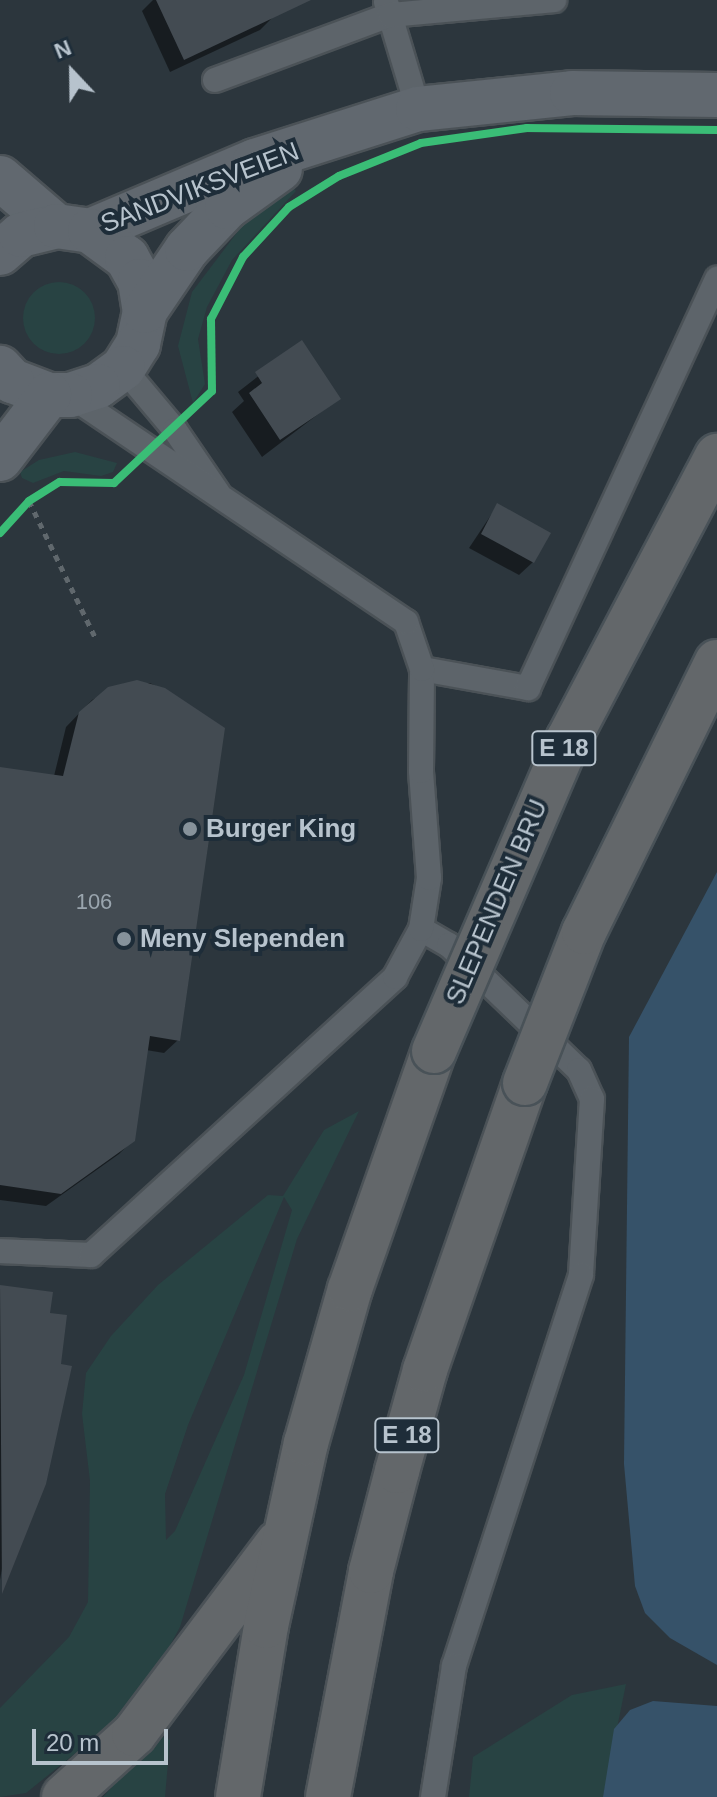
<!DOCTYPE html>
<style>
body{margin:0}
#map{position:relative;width:717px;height:1797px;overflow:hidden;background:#2c363d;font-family:Arial,sans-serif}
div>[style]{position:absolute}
.green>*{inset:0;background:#284343}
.round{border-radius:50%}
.water>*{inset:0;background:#365269}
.shadow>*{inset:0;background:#0007}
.building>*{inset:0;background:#434b52}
.path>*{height:5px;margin-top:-2.5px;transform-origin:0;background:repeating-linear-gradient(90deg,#60686d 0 6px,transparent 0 12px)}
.roads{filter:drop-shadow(2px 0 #4b5257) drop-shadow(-2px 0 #4b5257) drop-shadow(0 2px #4b5257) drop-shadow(0 -2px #4b5257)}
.lane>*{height:24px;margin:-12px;padding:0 12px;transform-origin:12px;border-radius:12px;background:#5d646a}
.secondary>*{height:44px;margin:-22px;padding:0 22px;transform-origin:22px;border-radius:22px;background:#61686f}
.highway>*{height:44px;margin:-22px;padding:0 22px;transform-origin:22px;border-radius:22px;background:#63676a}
.bridges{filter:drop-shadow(2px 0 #495258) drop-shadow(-2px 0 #495258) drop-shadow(0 2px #495258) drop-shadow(0 -2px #495258)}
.highway-bridge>*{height:44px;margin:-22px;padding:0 22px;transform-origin:22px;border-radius:22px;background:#63676a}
.cycleway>*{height:8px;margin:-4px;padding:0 4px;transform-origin:4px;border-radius:4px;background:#3abd76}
.dots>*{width:22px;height:22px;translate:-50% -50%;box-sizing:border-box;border:4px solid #1e2d39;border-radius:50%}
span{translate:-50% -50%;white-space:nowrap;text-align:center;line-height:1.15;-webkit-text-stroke:8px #1e2d39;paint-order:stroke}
.number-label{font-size:22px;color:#9aa5ae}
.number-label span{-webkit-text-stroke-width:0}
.shield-label span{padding:2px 6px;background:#1e2d39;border:2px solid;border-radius:6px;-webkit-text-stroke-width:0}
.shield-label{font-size:24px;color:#b7c3cd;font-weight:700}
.street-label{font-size:26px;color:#b7c3cd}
.poi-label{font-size:26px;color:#b7c3cd;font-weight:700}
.left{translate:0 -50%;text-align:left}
.north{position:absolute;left:32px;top:32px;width:80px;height:80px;-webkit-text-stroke:6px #1e2d39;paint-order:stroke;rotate:338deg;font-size:22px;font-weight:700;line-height:32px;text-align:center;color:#b7c3cd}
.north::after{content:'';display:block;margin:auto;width:28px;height:36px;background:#b7c3cd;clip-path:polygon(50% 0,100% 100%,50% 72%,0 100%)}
.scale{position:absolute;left:32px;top:1729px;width:136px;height:36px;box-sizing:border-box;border:4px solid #b7c3cd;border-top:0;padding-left:10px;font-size:24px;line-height:28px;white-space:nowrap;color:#b7c3cd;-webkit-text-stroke:6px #1e2d39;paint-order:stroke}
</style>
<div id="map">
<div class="green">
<div style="clip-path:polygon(293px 188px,296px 191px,232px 260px,207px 307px,198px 339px,205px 384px,193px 403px,178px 346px,192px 292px,245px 222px)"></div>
<div class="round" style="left:23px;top:282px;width:72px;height:72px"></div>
<div style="clip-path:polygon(75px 452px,117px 463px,113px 472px,101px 476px,64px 471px,33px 483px,22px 478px,20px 472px,39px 460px)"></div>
<div style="clip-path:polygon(evenodd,359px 1111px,297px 1239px,180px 1627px,154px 1675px,124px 1714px,26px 1793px,0 1797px,0 1708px,69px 1637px,88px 1602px,90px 1481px,82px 1414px,86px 1373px,111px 1336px,158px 1285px,268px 1195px,283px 1196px,324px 1130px,359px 1111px,284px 1197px,292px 1210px,244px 1375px,175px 1531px,166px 1540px,165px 1494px,188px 1425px,284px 1197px)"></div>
<div style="clip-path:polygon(626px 1684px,603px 1797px,469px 1797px,473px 1757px,572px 1695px)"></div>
<div style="clip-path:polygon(158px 1735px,170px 1740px,165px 1797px,103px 1797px)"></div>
</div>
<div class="water">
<div style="clip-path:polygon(717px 872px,717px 1665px,670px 1638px,645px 1613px,635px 1586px,624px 1464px,629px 1037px)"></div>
<div style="clip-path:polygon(653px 1701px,717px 1706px,717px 1797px,603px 1797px,614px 1729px,630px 1710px)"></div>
</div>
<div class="shadow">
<div style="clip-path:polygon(153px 0,266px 0,274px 16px,260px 30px,170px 72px,142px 11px)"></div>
<div style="clip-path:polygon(301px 343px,338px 399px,262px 457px,232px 412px,244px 401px,238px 392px)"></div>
<div style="clip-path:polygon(497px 506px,533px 562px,519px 575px,469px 548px)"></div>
<div style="clip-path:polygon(150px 683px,164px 690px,178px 1040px,164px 1053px,146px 1050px,133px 1140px,119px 1154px,46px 1206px,0 1200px,0 769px,54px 776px,66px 727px,92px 700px,122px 684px)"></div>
<div style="clip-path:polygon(0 1287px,51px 1294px,0 1580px)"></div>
</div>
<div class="building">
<div style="clip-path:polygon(156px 0,311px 0,184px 60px)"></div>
<div style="clip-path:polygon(302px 340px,341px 399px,280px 440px,249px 393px,262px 383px,255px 372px)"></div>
<div style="clip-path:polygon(497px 503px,551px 533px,534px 563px,481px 534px)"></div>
<div style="clip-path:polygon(137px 680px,165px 688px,225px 728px,180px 1041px,150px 1036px,135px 1141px,61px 1194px,0 1185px,0 767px,63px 776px,79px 712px,108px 687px)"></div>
<div style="clip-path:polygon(0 1285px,53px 1292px,50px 1313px,67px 1315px,61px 1364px,72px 1366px,46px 1484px,2px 1594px)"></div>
</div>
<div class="path">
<div style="left:29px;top:501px;width:151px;rotate:64.1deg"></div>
</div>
<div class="roads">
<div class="lane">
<div style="left:386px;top:2px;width:112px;rotate:73.3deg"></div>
<div style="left:215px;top:80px;width:187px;rotate:-20.4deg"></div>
<div style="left:390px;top:15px;width:165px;rotate:-5.2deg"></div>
<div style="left:123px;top:368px;width:81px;rotate:50deg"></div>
<div style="left:175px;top:430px;width:76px;rotate:55.7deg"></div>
<div style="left:422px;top:669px;width:108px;rotate:10.2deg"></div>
<div style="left:528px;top:688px;width:451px;rotate:-65.2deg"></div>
<div style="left:421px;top:929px;width:32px;rotate:30deg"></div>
<div style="left:449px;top:945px;width:180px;rotate:43.9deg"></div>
<div style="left:579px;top:1070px;width:32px;rotate:66deg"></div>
<div style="left:592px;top:1099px;width:176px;rotate:93.6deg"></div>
<div style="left:581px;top:1275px;width:411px;rotate:108deg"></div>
<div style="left:454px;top:1666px;width:133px;rotate:99.1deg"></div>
<div style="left:0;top:1251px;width:91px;rotate:2.5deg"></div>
<div style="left:91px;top:1255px;width:412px;rotate:-42.4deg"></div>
<div style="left:395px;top:977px;width:55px;rotate:-61.6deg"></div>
<div style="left:421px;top:929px;width:52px;rotate:-81.1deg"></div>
<div style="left:429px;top:878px;width:107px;rotate:-94.3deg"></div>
<div style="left:421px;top:771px;width:102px;rotate:-89.4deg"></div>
<div style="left:422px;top:669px;width:50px;rotate:-108.8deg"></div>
<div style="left:406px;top:622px;width:405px;rotate:-146deg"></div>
</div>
<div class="secondary">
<div style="left:0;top:178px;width:74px;rotate:40.6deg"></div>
<div style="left:90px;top:231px;width:179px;rotate:-23deg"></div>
<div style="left:255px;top:161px;width:171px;rotate:-17.7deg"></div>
<div style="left:418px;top:109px;width:155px;rotate:-5.9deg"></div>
<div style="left:572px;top:93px;width:145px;rotate:0.8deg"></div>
<div style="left:0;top:253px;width:28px;rotate:-41deg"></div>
<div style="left:21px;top:235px;width:36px;rotate:-14deg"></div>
<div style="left:56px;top:226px;width:34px;rotate:8deg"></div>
<div style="left:90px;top:231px;width:46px;rotate:36.1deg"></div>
<div style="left:127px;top:258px;width:26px;rotate:61deg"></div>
<div style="left:140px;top:281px;width:30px;rotate:81deg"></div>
<div style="left:145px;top:311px;width:34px;rotate:102deg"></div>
<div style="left:138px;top:344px;width:28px;rotate:122deg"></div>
<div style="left:123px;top:368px;width:31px;rotate:144deg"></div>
<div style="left:98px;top:386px;width:29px;rotate:162deg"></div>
<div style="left:70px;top:395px;width:21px;rotate:180deg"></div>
<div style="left:49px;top:395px;width:40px;rotate:-159deg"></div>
<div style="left:12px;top:381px;width:18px;rotate:-133deg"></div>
<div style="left:145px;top:311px;width:75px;rotate:-55.9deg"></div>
<div style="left:187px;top:249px;width:58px;rotate:-46.4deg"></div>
<div style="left:227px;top:207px;width:65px;rotate:-35.6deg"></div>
<div style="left:0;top:459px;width:81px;rotate:-52.6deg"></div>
</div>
<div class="highway">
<div style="left:64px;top:1797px;width:94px;rotate:-42deg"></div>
<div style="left:134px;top:1734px;width:239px;rotate:-53deg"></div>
<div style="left:238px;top:1797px;width:173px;rotate:-80.7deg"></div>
<div style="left:266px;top:1626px;width:187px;rotate:-77.7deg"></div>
<div style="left:306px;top:1443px;width:160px;rotate:-74.1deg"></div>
<div style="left:350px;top:1289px;width:252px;rotate:-70.6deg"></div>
<div style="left:328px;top:1797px;width:230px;rotate:-79.2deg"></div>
<div style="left:371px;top:1571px;width:103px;rotate:-75.4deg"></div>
<div style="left:397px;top:1471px;width:105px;rotate:-74.5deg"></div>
<div style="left:425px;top:1370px;width:304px;rotate:-70.8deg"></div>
</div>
</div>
<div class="bridges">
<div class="highway-bridge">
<div style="left:434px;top:1051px;width:339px;rotate:-66.7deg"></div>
<div style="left:568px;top:740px;width:321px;rotate:-62.3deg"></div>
<div style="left:525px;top:1083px;width:162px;rotate:-68.7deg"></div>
<div style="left:584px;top:932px;width:301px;rotate:-63.8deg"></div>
</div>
</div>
<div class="cycleway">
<div style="left:0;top:533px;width:43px;rotate:-47.8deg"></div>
<div style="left:29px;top:501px;width:36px;rotate:-32deg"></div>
<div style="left:60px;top:482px;width:54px;rotate:1.1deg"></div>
<div style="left:114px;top:483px;width:134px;rotate:-43.2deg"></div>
<div style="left:212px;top:391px;width:72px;rotate:-90.8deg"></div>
<div style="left:211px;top:319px;width:70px;rotate:-62.7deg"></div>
<div style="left:243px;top:257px;width:68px;rotate:-47.4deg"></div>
<div style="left:289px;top:207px;width:59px;rotate:-31.8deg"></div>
<div style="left:339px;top:176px;width:88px;rotate:-21.9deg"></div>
<div style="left:421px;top:143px;width:107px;rotate:-8.1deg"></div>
<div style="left:527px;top:128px;width:190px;rotate:0.6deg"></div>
</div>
<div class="dots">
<div style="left:190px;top:829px;background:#86929b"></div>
<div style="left:124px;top:939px;background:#86929b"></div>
</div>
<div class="number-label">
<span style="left:94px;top:902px">106</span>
</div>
<div class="shield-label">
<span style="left:564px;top:748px">E 18</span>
<span style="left:407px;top:1435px">E 18</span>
</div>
<div class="street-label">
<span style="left:200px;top:188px;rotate:-21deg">SANDVIKSVEIEN</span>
<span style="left:497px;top:902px;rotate:-67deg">SLEPENDEN BRU</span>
</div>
<div class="poi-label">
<span class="left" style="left:206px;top:829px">Burger King</span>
<span class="left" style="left:140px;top:939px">Meny Slependen</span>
</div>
<div class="north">N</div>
<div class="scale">20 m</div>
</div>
